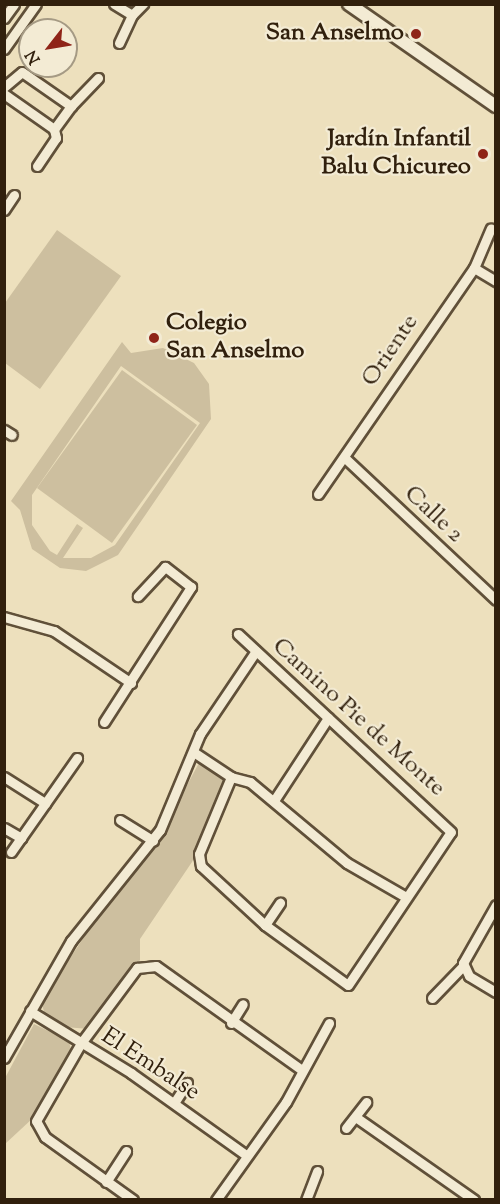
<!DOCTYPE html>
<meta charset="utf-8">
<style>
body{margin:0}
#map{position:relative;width:500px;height:1204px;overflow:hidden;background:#ede0bd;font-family:"Sorts Mill Goudy",serif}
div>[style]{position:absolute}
.green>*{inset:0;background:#cdbf9f}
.roads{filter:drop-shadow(2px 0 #605039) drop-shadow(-2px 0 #605039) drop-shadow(0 2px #605039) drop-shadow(0 -2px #605039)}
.street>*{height:9px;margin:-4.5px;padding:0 4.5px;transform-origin:4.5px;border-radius:4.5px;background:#f3ebd4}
.secondary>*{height:12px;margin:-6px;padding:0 6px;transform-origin:6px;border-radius:6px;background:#f3ebd4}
.dots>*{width:16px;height:16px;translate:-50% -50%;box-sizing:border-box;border:3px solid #f3ebd4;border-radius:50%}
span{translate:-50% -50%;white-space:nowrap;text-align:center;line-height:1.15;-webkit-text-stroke:4.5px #f3ebd4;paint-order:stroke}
.poi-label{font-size:24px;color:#31200d;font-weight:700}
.right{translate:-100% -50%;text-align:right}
.left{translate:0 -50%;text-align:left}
.street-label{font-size:24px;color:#31200d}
.frame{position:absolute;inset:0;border:6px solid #31200d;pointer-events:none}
.north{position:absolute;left:18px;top:18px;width:60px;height:60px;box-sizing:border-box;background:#f3ebd4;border:2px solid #a59a84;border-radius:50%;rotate:239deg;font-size:16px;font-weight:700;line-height:24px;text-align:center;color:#31200d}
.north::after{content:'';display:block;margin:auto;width:21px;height:27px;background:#8f2418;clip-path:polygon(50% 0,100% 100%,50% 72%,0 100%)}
</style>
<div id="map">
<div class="green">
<div style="clip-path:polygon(57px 230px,121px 276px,40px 389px,5px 363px,5px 303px)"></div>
<div style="clip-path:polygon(evenodd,122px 342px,131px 353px,163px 348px,194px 363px,209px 384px,211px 419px,118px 555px,86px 571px,60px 568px,32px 549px,20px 510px,11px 501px,122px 342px,121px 366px,200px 423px,115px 545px,91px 558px,63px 558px,83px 528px,77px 524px,57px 555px,50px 551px,32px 525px,32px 495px,121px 366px)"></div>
<div style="clip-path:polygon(122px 370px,197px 425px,112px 543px,37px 488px)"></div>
<div style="clip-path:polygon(200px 761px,231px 780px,192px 862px,140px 939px,140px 960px,89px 1029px,65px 1027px,45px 1015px,41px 1001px,99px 915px,156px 843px)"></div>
<div style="clip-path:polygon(34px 1024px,69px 1041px,72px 1054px,33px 1118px,5px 1144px,5px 1078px)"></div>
</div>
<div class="roads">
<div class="street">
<div style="left:114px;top:4px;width:21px;rotate:31deg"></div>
<div style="left:132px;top:15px;width:16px;rotate:-45deg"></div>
<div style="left:4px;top:18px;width:17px;rotate:-54deg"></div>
<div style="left:119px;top:43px;width:31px;rotate:-65deg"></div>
<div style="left:4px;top:49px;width:55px;rotate:-54.6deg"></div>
<div style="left:4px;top:87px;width:23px;rotate:-40deg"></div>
<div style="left:22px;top:72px;width:60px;rotate:34.8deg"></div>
<div style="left:71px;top:106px;width:29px;rotate:126deg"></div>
<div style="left:54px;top:129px;width:61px;rotate:-145deg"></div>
<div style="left:71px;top:106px;width:39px;rotate:-46deg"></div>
<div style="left:37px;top:166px;width:34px;rotate:-56deg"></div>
<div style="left:56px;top:138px;width:9px;rotate:-103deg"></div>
<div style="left:4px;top:210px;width:18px;rotate:-56deg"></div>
<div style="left:474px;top:268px;width:26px;rotate:31deg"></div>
<div style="left:4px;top:430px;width:9px;rotate:32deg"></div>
<div style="left:345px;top:458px;width:207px;rotate:43.2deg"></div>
<div style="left:318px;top:494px;width:275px;rotate:-55.4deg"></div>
<div style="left:474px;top:268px;width:43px;rotate:-67deg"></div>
<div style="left:4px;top:617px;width:52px;rotate:15.6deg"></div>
<div style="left:54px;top:631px;width:93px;rotate:34deg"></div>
<div style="left:104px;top:722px;width:161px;rotate:-57.2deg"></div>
<div style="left:191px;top:587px;width:33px;rotate:-142deg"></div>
<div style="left:165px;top:567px;width:40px;rotate:133deg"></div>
<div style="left:195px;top:753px;width:43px;rotate:33.7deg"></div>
<div style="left:231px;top:777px;width:20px;rotate:15deg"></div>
<div style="left:250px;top:782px;width:126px;rotate:39.9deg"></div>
<div style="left:347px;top:863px;width:68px;rotate:30deg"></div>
<div style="left:4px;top:777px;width:49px;rotate:32.4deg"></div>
<div style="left:231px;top:777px;width:83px;rotate:112.6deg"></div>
<div style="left:199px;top:854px;width:12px;rotate:81deg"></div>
<div style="left:201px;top:866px;width:87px;rotate:42.7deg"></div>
<div style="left:265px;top:925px;width:102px;rotate:35.9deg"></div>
<div style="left:348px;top:985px;width:184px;rotate:-56.1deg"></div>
<div style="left:451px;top:832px;width:291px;rotate:-137.1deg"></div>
<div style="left:275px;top:799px;width:97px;rotate:-56.8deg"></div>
<div style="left:120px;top:820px;width:39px;rotate:32deg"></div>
<div style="left:4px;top:828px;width:20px;rotate:30deg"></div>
<div style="left:11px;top:852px;width:115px;rotate:-54.9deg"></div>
<div style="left:496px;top:905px;width:67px;rotate:119.6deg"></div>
<div style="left:463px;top:963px;width:14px;rotate:65deg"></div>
<div style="left:469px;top:976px;width:31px;rotate:31deg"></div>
<div style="left:265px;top:925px;width:27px;rotate:-56deg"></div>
<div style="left:432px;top:998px;width:45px;rotate:-45.9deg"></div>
<div style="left:30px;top:1011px;width:119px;rotate:31.5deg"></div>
<div style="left:131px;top:1073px;width:141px;rotate:35.5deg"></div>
<div style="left:231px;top:1023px;width:22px;rotate:-58deg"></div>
<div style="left:4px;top:1058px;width:135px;rotate:-60.2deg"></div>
<div style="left:71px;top:941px;width:142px;rotate:-51.3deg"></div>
<div style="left:160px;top:830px;width:104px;rotate:-67.4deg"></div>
<div style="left:200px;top:734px;width:100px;rotate:-56deg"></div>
<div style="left:174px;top:1103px;width:24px;rotate:-57deg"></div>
<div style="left:357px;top:1118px;width:143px;rotate:35deg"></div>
<div style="left:346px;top:1128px;width:33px;rotate:-52deg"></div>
<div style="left:106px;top:1182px;width:37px;rotate:-57deg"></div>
<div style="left:133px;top:1200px;width:108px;rotate:-144.4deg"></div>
<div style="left:45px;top:1137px;width:18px;rotate:-119deg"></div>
<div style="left:36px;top:1121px;width:90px;rotate:-60deg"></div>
<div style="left:81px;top:1043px;width:94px;rotate:-53.3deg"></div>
<div style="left:137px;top:968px;width:19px;rotate:-6deg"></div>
<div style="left:156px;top:966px;width:179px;rotate:35.5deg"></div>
<div style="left:216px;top:1200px;width:120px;rotate:-54.5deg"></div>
<div style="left:286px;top:1102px;width:90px;rotate:-61.4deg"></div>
<div style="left:306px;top:1200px;width:31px;rotate:-69deg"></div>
</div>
<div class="secondary">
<div style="left:349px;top:4px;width:179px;rotate:34.8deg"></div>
</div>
</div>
<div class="dots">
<div style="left:416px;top:34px;background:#8f2418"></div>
<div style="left:483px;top:154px;background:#8f2418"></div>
<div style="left:154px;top:338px;background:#8f2418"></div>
</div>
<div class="poi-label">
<span class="right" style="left:404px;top:34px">San Anselmo</span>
<span class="right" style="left:471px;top:154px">Jardín Infantil<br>Balu Chicureo</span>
<span class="left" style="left:166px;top:338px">Colegio<br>San Anselmo</span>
</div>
<div class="street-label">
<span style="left:391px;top:351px;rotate:-56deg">Oriente</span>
<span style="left:433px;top:515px;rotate:43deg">Calle 2</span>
<span style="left:358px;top:718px;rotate:42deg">Camino Pie de Monte</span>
<span style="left:150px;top:1065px;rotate:33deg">El Embalse</span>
</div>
<div class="frame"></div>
<div class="north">N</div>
</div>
